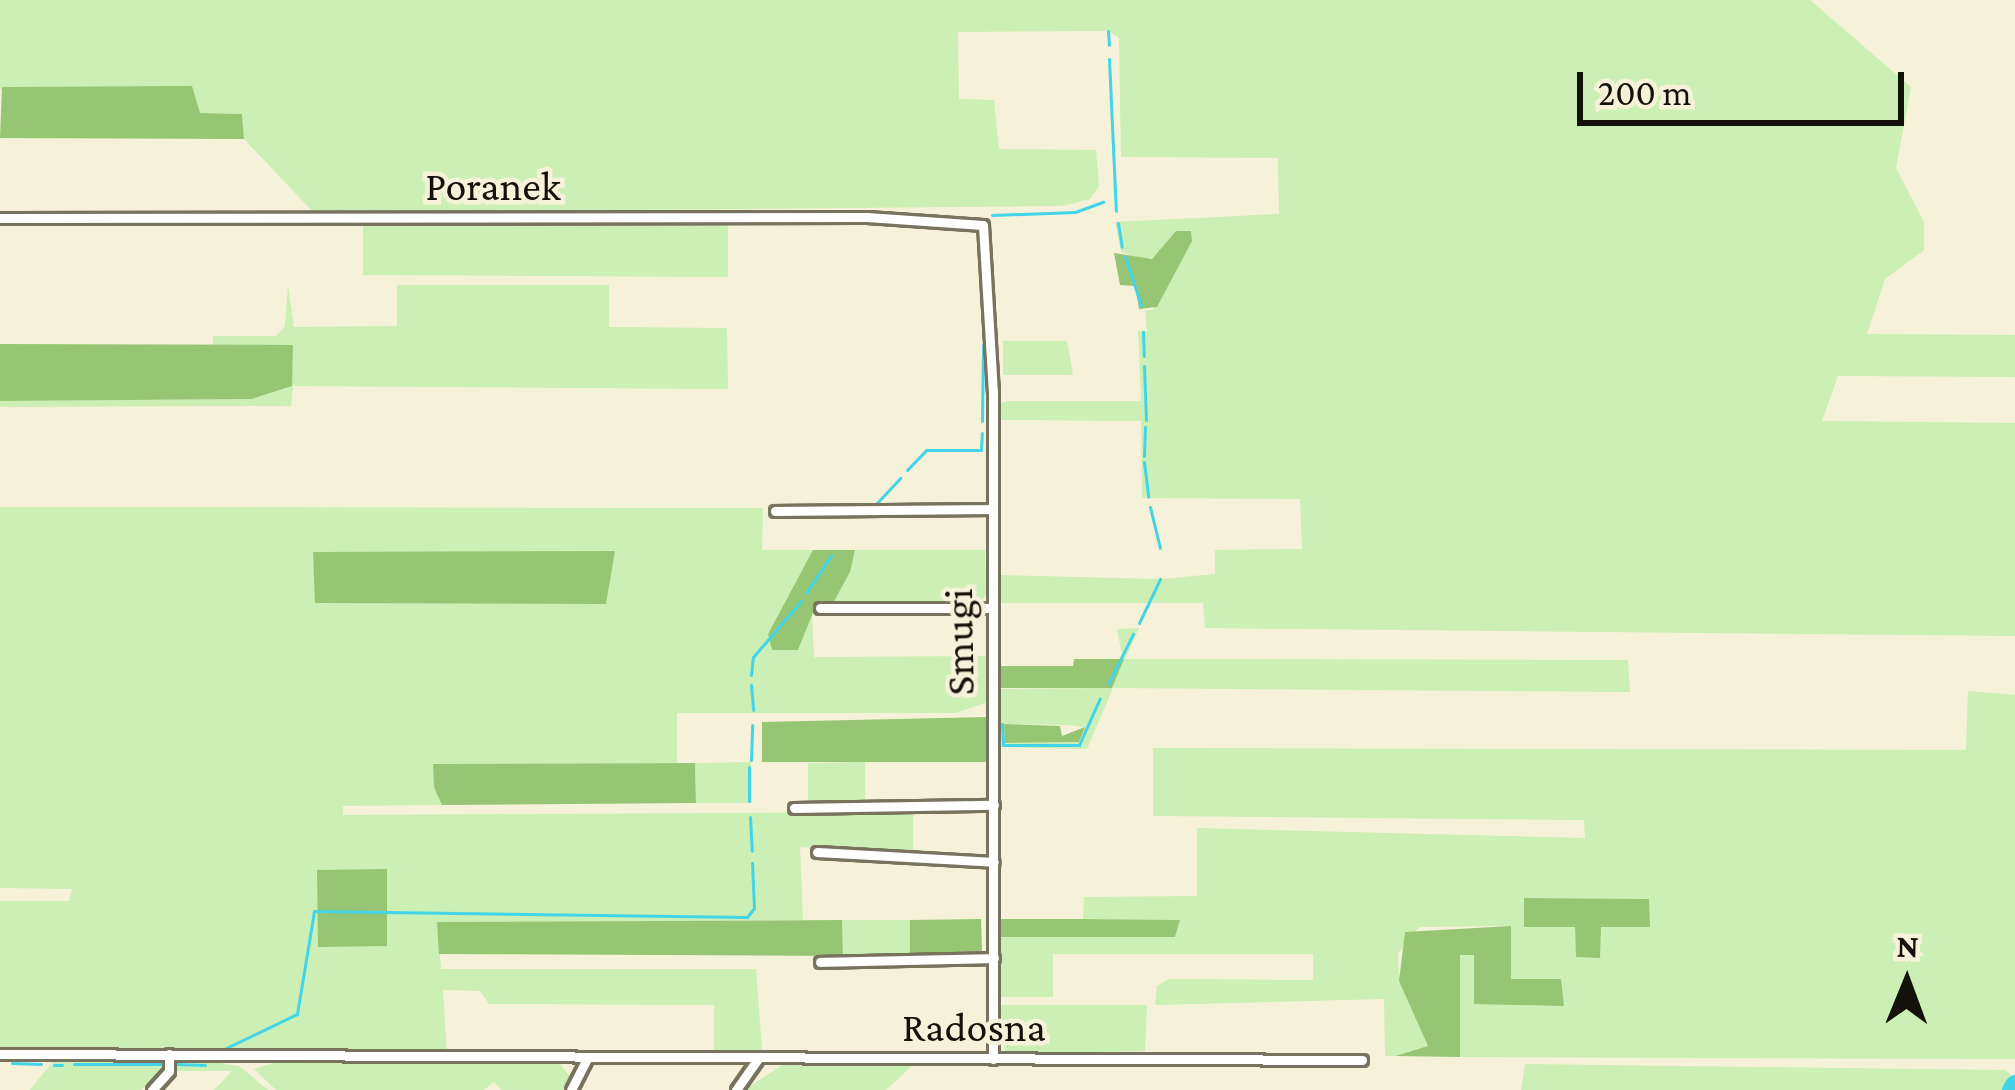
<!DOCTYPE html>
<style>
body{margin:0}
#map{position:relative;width:2015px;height:1090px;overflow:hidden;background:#f6f1d9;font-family:"Crimson Pro",serif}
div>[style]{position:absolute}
.green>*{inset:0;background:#cbefb5}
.forest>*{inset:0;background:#96c674}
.stream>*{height:3px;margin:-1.5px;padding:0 1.5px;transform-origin:1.5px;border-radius:1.5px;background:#43d5e7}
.river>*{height:21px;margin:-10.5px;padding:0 10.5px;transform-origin:10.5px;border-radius:10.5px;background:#43d5e7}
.roads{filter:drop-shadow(3px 0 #78735e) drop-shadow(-3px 0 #78735e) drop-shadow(0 3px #78735e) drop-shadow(0 -3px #78735e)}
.minor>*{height:9px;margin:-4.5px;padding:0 4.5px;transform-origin:4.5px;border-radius:4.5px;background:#fff}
span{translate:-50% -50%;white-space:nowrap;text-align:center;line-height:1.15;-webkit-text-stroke:9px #f6f1d9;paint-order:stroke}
.street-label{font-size:42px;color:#131109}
.north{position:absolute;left:1847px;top:922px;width:120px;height:120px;-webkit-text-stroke:9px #f6f1d9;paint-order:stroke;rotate:1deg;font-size:33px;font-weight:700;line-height:48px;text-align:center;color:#131109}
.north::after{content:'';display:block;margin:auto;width:42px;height:54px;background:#131109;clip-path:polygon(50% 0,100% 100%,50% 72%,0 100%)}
.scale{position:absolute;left:1577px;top:72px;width:327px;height:54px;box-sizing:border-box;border:6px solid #131109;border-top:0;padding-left:15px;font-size:36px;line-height:42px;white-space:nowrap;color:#131109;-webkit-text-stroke:9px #f6f1d9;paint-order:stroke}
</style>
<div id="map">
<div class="green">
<div style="clip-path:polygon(0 0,1810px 0,1911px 87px,1896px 168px,1924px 222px,1924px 250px,1885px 279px,1867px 334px,2015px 335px,2015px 377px,1838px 376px,1822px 421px,2015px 423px,2015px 636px,1205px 628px,1203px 603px,998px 603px,998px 575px,1162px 579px,1215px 574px,1215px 550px,1302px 549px,1300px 499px,1142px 498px,1141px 421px,1000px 420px,1000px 403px,1009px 401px,1141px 401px,1138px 331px,1147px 331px,1145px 310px,1153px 310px,1173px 272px,1160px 254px,1146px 260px,1121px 252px,1115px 222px,1279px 214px,1278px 158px,1121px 157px,1119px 38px,1108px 31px,958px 32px,959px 99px,994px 100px,999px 149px,1096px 150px,1099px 186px,1090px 199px,1062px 206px,314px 213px,244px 139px,242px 114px,200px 113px,191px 87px,0 89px)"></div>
<div style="clip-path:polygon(363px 224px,728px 225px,728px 277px,363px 275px)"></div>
<div style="clip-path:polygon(288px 285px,294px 327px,397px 326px,397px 285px,609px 285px,609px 327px,727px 328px,728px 389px,293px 386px,291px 406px,0 407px,0 401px,252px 399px,292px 386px,292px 345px,213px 345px,213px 336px,276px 336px,285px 326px)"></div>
<div style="clip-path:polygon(1067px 341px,1073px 375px,1003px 375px,1003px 341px)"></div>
<div style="clip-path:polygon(evenodd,0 507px,763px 508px,762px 550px,813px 550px,768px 634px,798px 650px,812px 613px,814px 657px,988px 656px,988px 702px,956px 713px,677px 713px,677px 763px,434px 764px,442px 805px,343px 806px,343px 815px,913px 812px,913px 855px,800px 847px,803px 920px,437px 923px,441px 969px,756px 969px,762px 1050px,714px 1050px,714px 1005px,489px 1004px,480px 991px,443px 990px,447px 1055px,0 1049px,0 901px,69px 901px,72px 889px,0 888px,0 507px,313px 552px,605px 604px,316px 603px,313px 552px)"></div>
<div style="clip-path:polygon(855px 550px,985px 550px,986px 595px,979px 604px,833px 603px)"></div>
<div style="clip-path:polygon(evenodd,1139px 628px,1125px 659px,1628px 660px,1630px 692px,1113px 688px,1087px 749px,998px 747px,998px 689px,1112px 688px,1123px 659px,1117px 629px,1139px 628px,1005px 724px,1068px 725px,1084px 727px,1079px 742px,1005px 743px,1005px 724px)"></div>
<div style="clip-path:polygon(evenodd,1968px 691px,2015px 695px,2015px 1059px,1460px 1057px,1459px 955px,1474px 955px,1511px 980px,1511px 926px,1419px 927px,1398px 954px,1399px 974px,1428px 1046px,1395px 1056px,1385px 1056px,1384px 999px,1155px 1005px,1157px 986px,1169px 979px,1313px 980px,1313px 954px,1053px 954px,1053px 997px,1000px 997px,1000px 937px,1175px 936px,1180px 920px,1083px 919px,1084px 897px,1197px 896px,1197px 828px,1585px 838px,1584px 820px,1153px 816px,1153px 748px,1966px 750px,1968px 691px,1524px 898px,1649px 899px,1649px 900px,1601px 927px,1576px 957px,1575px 927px,1524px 898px)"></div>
<div style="clip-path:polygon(751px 762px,752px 803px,696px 803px,695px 763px)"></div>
<div style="clip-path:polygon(865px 762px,865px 802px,808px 803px,808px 763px)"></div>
<div style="clip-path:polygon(842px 920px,910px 920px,910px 954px,843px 956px)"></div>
<div style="clip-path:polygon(1000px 1005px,1147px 1005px,1145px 1051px,1005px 1054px)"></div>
<div style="clip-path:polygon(163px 1057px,165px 1071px,141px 1090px,30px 1090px,53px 1061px)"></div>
<div style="clip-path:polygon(179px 1057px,239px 1066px,268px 1090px,214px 1090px,232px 1071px,174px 1071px)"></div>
<div style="clip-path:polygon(274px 1063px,560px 1064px,572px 1079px,563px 1090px,501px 1090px,494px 1082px,484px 1090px,276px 1090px,254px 1069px)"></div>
<div style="clip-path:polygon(915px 1063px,886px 1090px,744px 1090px,784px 1064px)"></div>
<div style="clip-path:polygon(1525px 1064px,2005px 1070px,2015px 1078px,2007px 1090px,1521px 1090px)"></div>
</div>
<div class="forest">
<div style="clip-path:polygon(192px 86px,200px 113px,242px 114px,244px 139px,0 138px,2px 87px)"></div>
<div style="clip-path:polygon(1176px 231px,1191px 231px,1192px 241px,1157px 307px,1139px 309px,1135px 286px,1120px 285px,1114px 253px,1152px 259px)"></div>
<div style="clip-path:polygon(0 344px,293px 345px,292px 386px,252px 399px,0 401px)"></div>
<div style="clip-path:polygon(813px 550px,855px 550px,850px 572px,833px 603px,816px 605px,798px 650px,772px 650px,768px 634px)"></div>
<div style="clip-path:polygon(615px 551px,606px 604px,315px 603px,313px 552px)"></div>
<div style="clip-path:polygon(1074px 659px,1124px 659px,1112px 688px,998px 688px,998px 666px,1073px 666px)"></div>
<div style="clip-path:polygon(988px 717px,989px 762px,762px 762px,762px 722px)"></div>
<div style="clip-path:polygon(1004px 724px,1060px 726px,1062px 736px,1085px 727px,1079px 742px,1005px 743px)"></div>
<div style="clip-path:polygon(695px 763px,696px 803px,442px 805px,434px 787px,433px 764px)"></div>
<div style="clip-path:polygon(387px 869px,387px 946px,318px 947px,317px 870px)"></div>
<div style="clip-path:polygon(1524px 898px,1649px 899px,1650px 927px,1601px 927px,1600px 958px,1576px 957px,1575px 927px,1524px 927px)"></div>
<div style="clip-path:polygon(981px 919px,982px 951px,910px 954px,910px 920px)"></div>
<div style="clip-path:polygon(1001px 919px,1083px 919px,1180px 920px,1175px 937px,1000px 937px)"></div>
<div style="clip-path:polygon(842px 920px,843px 956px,439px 954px,437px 922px)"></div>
<div style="clip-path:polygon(1511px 926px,1511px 979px,1561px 979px,1564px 1006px,1474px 1004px,1474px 955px,1460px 955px,1460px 1057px,1395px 1056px,1428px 1046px,1399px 981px,1405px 932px)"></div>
</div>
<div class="stream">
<div style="left:1108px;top:31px;width:14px;rotate:86deg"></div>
<div style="left:1109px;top:59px;width:152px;rotate:87.4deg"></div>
<div style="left:992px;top:215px;width:83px;rotate:-2.1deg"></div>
<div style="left:1075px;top:212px;width:30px;rotate:-20deg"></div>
<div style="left:1118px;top:223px;width:24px;rotate:81deg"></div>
<div style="left:1125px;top:257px;width:51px;rotate:71.6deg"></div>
<div style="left:983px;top:302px;width:23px;rotate:88deg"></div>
<div style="left:1143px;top:332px;width:24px;rotate:88deg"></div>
<div style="left:1144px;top:366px;width:54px;rotate:87.9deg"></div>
<div style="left:982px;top:421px;width:76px;rotate:-89.2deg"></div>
<div style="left:1144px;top:456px;width:29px;rotate:-88deg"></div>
<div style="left:1144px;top:462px;width:35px;rotate:83deg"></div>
<div style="left:907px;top:470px;width:28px;rotate:-46deg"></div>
<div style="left:926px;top:450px;width:55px"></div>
<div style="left:981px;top:450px;width:17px;rotate:-87deg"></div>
<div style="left:875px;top:505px;width:37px;rotate:-47deg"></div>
<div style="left:1150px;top:507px;width:42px;rotate:76.3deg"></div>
<div style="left:806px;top:593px;width:45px;rotate:-56deg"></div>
<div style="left:1139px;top:623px;width:49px;rotate:-64.5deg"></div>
<div style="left:751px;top:675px;width:18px;rotate:-84deg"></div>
<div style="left:753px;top:657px;width:74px;rotate:-49.4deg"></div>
<div style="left:1108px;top:684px;width:56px;rotate:-63.4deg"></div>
<div style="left:751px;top:685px;width:25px;rotate:85deg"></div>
<div style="left:1002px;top:724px;width:21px;rotate:87deg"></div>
<div style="left:1003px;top:745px;width:76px"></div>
<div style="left:1079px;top:745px;width:51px;rotate:-65.9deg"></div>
<div style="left:751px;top:760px;width:35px;rotate:-88deg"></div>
<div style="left:749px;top:767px;width:34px;rotate:90deg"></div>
<div style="left:750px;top:817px;width:34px;rotate:87deg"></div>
<div style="left:220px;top:1051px;width:85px;rotate:-25.7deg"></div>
<div style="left:297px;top:1014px;width:104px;rotate:-80.6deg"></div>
<div style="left:314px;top:911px;width:433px;rotate:0.8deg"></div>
<div style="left:747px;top:917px;width:11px;rotate:-52deg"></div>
<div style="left:754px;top:908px;width:45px;rotate:-92.5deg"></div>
<div style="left:12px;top:1063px;width:29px;rotate:2deg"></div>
<div style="left:74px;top:1064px;width:88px"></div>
<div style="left:177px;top:1064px;width:28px;rotate:2deg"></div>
<div style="left:54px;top:1065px;width:8px"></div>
</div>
<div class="river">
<div style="left:2012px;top:1090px;width:6px;rotate:-59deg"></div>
</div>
<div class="roads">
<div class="minor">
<div style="left:0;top:218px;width:867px;rotate:-0.07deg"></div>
<div style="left:867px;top:217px;width:116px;rotate:3.9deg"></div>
<div style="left:983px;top:225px;width:166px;rotate:86.6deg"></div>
<div style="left:993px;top:391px;width:668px;rotate:90deg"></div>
<div style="left:775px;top:511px;width:216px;rotate:-0.5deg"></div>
<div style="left:820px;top:608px;width:171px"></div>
<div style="left:794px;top:808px;width:200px;rotate:-0.9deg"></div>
<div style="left:817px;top:852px;width:177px;rotate:3.2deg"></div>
<div style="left:820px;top:962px;width:174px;rotate:-1.3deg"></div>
<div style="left:0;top:1054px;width:1362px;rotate:0.25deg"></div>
<div style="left:152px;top:1090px;width:25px;rotate:-48deg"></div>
<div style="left:169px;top:1071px;width:17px;rotate:-90deg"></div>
<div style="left:571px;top:1090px;width:34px;rotate:-63deg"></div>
<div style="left:736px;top:1090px;width:38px;rotate:-55deg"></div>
</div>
</div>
<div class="street-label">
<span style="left:493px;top:186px">Poranek</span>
<span style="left:959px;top:642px;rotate:-91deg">Smugi</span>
<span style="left:974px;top:1027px">Radosna</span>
</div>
<div class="north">N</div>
<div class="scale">200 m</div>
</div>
